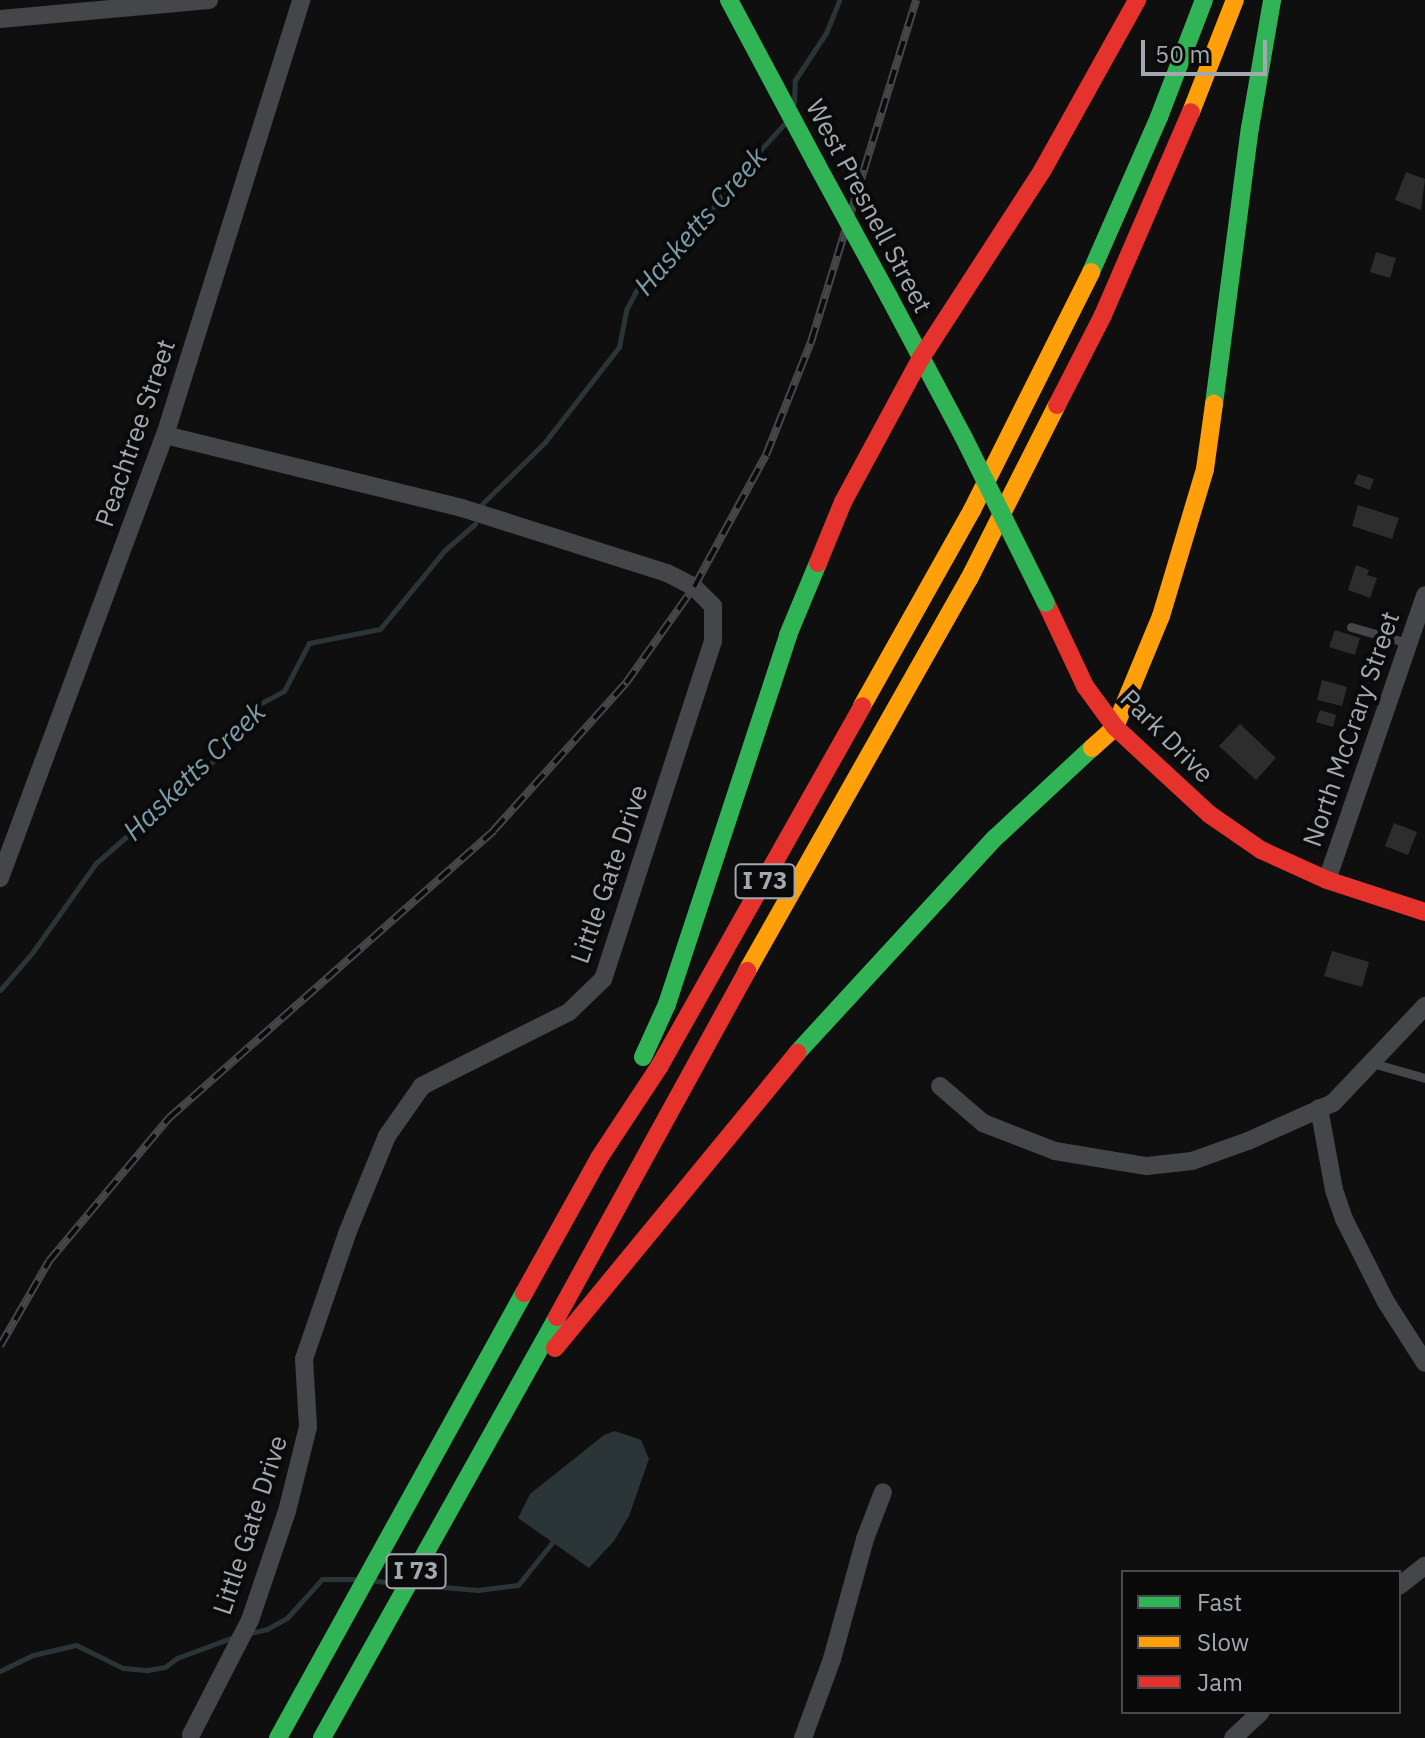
<!DOCTYPE html>
<style>
body{margin:0}
#map{position:relative;width:1425px;height:1738px;overflow:hidden;background:#0f0f10;font-family:"IBM Plex Sans",sans-serif}
div>[style]{position:absolute}
.water>*{inset:0;background:#2b3437}
.stream>*{height:5px;margin:-2.5px;padding:0 2.5px;transform-origin:2.5px;border-radius:2.5px;background:#2b3437}
.building>*{inset:0;background:#2d2d2e}
.lane>*{height:9px;margin:-4.5px;padding:0 4.5px;transform-origin:4.5px;border-radius:4.5px;background:#444649}
.street>*{height:18px;margin:-9px;padding:0 9px;transform-origin:9px;border-radius:9px;background:#444649}
.fast>*{height:18px;margin:-9px;padding:0 9px;transform-origin:9px;border-radius:9px;background:#30b455}
.slow>*{height:18px;margin:-9px;padding:0 9px;transform-origin:9px;border-radius:9px;background:#ff9f0a}
.jam>*{height:18px;margin:-9px;padding:0 9px;transform-origin:9px;border-radius:9px;background:#e5322d}
.rail>*{height:8px;margin-top:-4px;transform-origin:0;background:repeating-linear-gradient(90deg,#0a0a0b 0 15px,#464749 0 30px);box-sizing:border-box;border-block:2px solid #464749}
.fast-bridge>*{height:18px;margin:-9px;padding:0 9px;transform-origin:9px;border-radius:9px;background:#30b455}
span{translate:-50% -50%;white-space:nowrap;text-align:center;line-height:1.15;-webkit-text-stroke:8px #0a0a0b;paint-order:stroke}
.shield-label span{padding:2px 6px;background:#0a0a0b;border:2px solid;border-radius:6px;-webkit-text-stroke-width:0}
.shield-label{font-size:24px;color:#a2a8b0;font-weight:700}
.street-label{font-size:26px;color:#a2a8b0}
.water-label{font-size:28px;color:#7c9ba8;font-style:italic}
.legend{position:absolute;left:1121px;top:1570px;width:280px;height:144px;box-sizing:border-box;background:#0a0a0b;border:2px solid #47494d;margin:0;padding:10px 14px;list-style:none;font-size:24px;color:#a2a8b0}
.legend li{display:flex;align-items:center;gap:16px;height:40px}
.legend b{width:40px;border:2px solid #47494d}
.scale{position:absolute;left:1141px;top:40px;width:126px;height:36px;box-sizing:border-box;border:4px solid #a2a8b0;border-top:0;padding-left:10px;font-size:24px;line-height:28px;white-space:nowrap;color:#a2a8b0;-webkit-text-stroke:6px #0a0a0b;paint-order:stroke}
</style>
<div id="map">
<div class="water">
<div style="clip-path:polygon(615px 1431px,641px 1440px,649px 1459px,629px 1516px,614px 1541px,589px 1568px,518px 1518px,530px 1494px,604px 1435px)"></div>
</div>
<div class="stream">
<div style="left:794px;top:103px;width:23px;rotate:-88deg"></div>
<div style="left:795px;top:80px;width:56px;rotate:-56.6deg"></div>
<div style="left:826px;top:33px;width:35px;rotate:-68deg"></div>
<div style="left:482px;top:504px;width:88px;rotate:-44.5deg"></div>
<div style="left:545px;top:442px;width:120px;rotate:-52.1deg"></div>
<div style="left:619px;top:347px;width:38px;rotate:-79deg"></div>
<div style="left:626px;top:310px;width:32px;rotate:-62deg"></div>
<div style="left:641px;top:282px;width:84px;rotate:-44.5deg"></div>
<div style="left:701px;top:223px;width:56px;rotate:-52.9deg"></div>
<div style="left:735px;top:178px;width:74px;rotate:-47.7deg"></div>
<div style="left:0;top:990px;width:49px;rotate:-49.1deg"></div>
<div style="left:32px;top:953px;width:110px;rotate:-54.6deg"></div>
<div style="left:96px;top:863px;width:160px;rotate:-41deg"></div>
<div style="left:217px;top:758px;width:61px;rotate:-55deg"></div>
<div style="left:252px;top:708px;width:36px;rotate:-28deg"></div>
<div style="left:284px;top:691px;width:54px;rotate:-62.5deg"></div>
<div style="left:309px;top:643px;width:72px;rotate:-11.2deg"></div>
<div style="left:380px;top:629px;width:102px;rotate:-50.6deg"></div>
<div style="left:445px;top:550px;width:40px;rotate:-41deg"></div>
<div style="left:376px;top:1581px;width:22px;rotate:5deg"></div>
<div style="left:420px;top:1585px;width:58px;rotate:4.9deg"></div>
<div style="left:478px;top:1590px;width:40px;rotate:-7.1deg"></div>
<div style="left:518px;top:1585px;width:59px;rotate:-51.2deg"></div>
<div style="left:250px;top:1633px;width:17px;rotate:-13deg"></div>
<div style="left:267px;top:1629px;width:23px;rotate:-29deg"></div>
<div style="left:287px;top:1618px;width:52px;rotate:-48.1deg"></div>
<div style="left:322px;top:1579px;width:32px"></div>
<div style="left:0;top:1671px;width:37px;rotate:-26deg"></div>
<div style="left:33px;top:1655px;width:44px;rotate:-13.1deg"></div>
<div style="left:76px;top:1645px;width:52px;rotate:26.1deg"></div>
<div style="left:123px;top:1668px;width:25px;rotate:5deg"></div>
<div style="left:148px;top:1670px;width:17px;rotate:-10deg"></div>
<div style="left:165px;top:1667px;width:15px;rotate:-37deg"></div>
<div style="left:177px;top:1658px;width:63px;rotate:-20.4deg"></div>
</div>
<div class="building">
<div style="clip-path:polygon(1406px 172px,1425px 179px,1421px 210px,1395px 200px)"></div>
<div style="clip-path:polygon(1376px 252px,1396px 258px,1390px 278px,1370px 272px)"></div>
<div style="clip-path:polygon(1358px 474px,1374px 479px,1370px 490px,1354px 484px)"></div>
<div style="clip-path:polygon(1358px 505px,1399px 518px,1392px 539px,1352px 526px)"></div>
<div style="clip-path:polygon(1356px 565px,1369px 570px,1367px 575px,1377px 578px,1370px 598px,1348px 590px)"></div>
<div style="clip-path:polygon(1335px 630px,1360px 638px,1355px 655px,1329px 647px)"></div>
<div style="clip-path:polygon(1322px 680px,1347px 687px,1342px 706px,1317px 700px)"></div>
<div style="clip-path:polygon(1320px 710px,1336px 715px,1333px 727px,1316px 722px)"></div>
<div style="clip-path:polygon(1240px 724px,1276px 758px,1256px 780px,1219px 746px)"></div>
<div style="clip-path:polygon(1394px 823px,1417px 832px,1408px 855px,1385px 846px)"></div>
<div style="clip-path:polygon(1332px 951px,1369px 962px,1362px 987px,1324px 976px)"></div>
</div>
<div class="lane">
<div style="left:1351px;top:627px;width:59px;rotate:15.7deg"></div>
<div style="left:1372px;top:1063px;width:55px;rotate:15.8deg"></div>
</div>
<div class="street">
<div style="left:0;top:19px;width:210px;rotate:-5.2deg"></div>
<div style="left:165px;top:435px;width:306px;rotate:13.8deg"></div>
<div style="left:462px;top:508px;width:215px;rotate:17.6deg"></div>
<div style="left:667px;top:573px;width:30px;rotate:27deg"></div>
<div style="left:694px;top:587px;width:27px;rotate:45deg"></div>
<div style="left:713px;top:606px;width:35px;rotate:90deg"></div>
<div style="left:713px;top:641px;width:355px;rotate:108deg"></div>
<div style="left:603px;top:979px;width:47px;rotate:135.9deg"></div>
<div style="left:569px;top:1012px;width:165px;rotate:153.3deg"></div>
<div style="left:422px;top:1086px;width:61px;rotate:125deg"></div>
<div style="left:387px;top:1136px;width:103px;rotate:112.3deg"></div>
<div style="left:348px;top:1231px;width:135px;rotate:109deg"></div>
<div style="left:304px;top:1359px;width:68px;rotate:86.6deg"></div>
<div style="left:308px;top:1427px;width:87px;rotate:104deg"></div>
<div style="left:287px;top:1511px;width:115px;rotate:108.7deg"></div>
<div style="left:250px;top:1620px;width:129px;rotate:117.2deg"></div>
<div style="left:0;top:878px;width:473px;rotate:-69.6deg"></div>
<div style="left:165px;top:435px;width:456px;rotate:-72.6deg"></div>
<div style="left:1327px;top:880px;width:301px;rotate:-71deg"></div>
<div style="left:940px;top:1086px;width:57px;rotate:40.7deg"></div>
<div style="left:983px;top:1123px;width:77px;rotate:21.3deg"></div>
<div style="left:1055px;top:1151px;width:93px;rotate:9.3deg"></div>
<div style="left:1147px;top:1166px;width:45px;rotate:-6.3deg"></div>
<div style="left:1192px;top:1161px;width:59px;rotate:-19.7deg"></div>
<div style="left:1248px;top:1141px;width:93px;rotate:-24.1deg"></div>
<div style="left:1333px;top:1103px;width:134px;rotate:-46.5deg"></div>
<div style="left:1319px;top:1108px;width:83px;rotate:79.6deg"></div>
<div style="left:1334px;top:1190px;width:31px;rotate:71deg"></div>
<div style="left:1344px;top:1219px;width:93px;rotate:63.2deg"></div>
<div style="left:1386px;top:1302px;width:72px;rotate:57.4deg"></div>
<div style="left:1399px;top:1586px;width:33px;rotate:-38deg"></div>
<div style="left:803px;top:1738px;width:84px;rotate:-69.8deg"></div>
<div style="left:832px;top:1659px;width:124px;rotate:-74.6deg"></div>
<div style="left:865px;top:1539px;width:50px;rotate:-69deg"></div>
<div style="left:1233px;top:1738px;width:38px;rotate:-43deg"></div>
</div>
<div class="fast">
<div style="left:729px;top:0;width:185px;rotate:61.9deg"></div>
<div style="left:1091px;top:272px;width:169px;rotate:-66.3deg"></div>
<div style="left:1159px;top:117px;width:125px;rotate:-69deg"></div>
<div style="left:889px;top:297px;width:157px;rotate:62deg"></div>
<div style="left:1214px;top:404px;width:278px;rotate:-82.6deg"></div>
<div style="left:1250px;top:128px;width:130px;rotate:-80.2deg"></div>
<div style="left:797px;top:1053px;width:292px;rotate:-47.4deg"></div>
<div style="left:995px;top:838px;width:132px;rotate:-42.9deg"></div>
<div style="left:643px;top:1057px;width:58px;rotate:-65.6deg"></div>
<div style="left:667px;top:1004px;width:388px;rotate:-71.8deg"></div>
<div style="left:788px;top:635px;width:78px;rotate:-67.4deg"></div>
<div style="left:278px;top:1738px;width:508px;rotate:-61.07deg"></div>
<div style="left:322px;top:1738px;width:482px;rotate:-60.8deg"></div>
</div>
<div class="slow">
<div style="left:1191px;top:112px;width:120px;rotate:-68.6deg"></div>
<div style="left:862px;top:706px;width:225px;rotate:-60.7deg"></div>
<div style="left:972px;top:510px;width:266px;rotate:-63.4deg"></div>
<div style="left:1092px;top:748px;width:31px;rotate:-42deg"></div>
<div style="left:1115px;top:727px;width:120px;rotate:-67.5deg"></div>
<div style="left:1161px;top:616px;width:153px;rotate:-73.3deg"></div>
<div style="left:1205px;top:469px;width:66px;rotate:-82.1deg"></div>
<div style="left:747px;top:971px;width:450px;rotate:-60.5deg"></div>
<div style="left:969px;top:579px;width:195px;rotate:-63.2deg"></div>
</div>
<div class="jam">
<div style="left:1057px;top:405px;width:101px;rotate:-62.9deg"></div>
<div style="left:1103px;top:315px;width:221px;rotate:-66.6deg"></div>
<div style="left:818px;top:563px;width:66px;rotate:-67.7deg"></div>
<div style="left:843px;top:502px;width:164px;rotate:-61.6deg"></div>
<div style="left:921px;top:358px;width:223px;rotate:-57.1deg"></div>
<div style="left:1042px;top:171px;width:196px;rotate:-60.9deg"></div>
<div style="left:1046px;top:603px;width:92px;rotate:64.8deg"></div>
<div style="left:1085px;top:686px;width:51px;rotate:53.8deg"></div>
<div style="left:1115px;top:727px;width:128px;rotate:42.8deg"></div>
<div style="left:1209px;top:814px;width:63px;rotate:34.7deg"></div>
<div style="left:1261px;top:850px;width:72px;rotate:24.4deg"></div>
<div style="left:1327px;top:880px;width:103px;rotate:18.1deg"></div>
<div style="left:524px;top:1293px;width:154px;rotate:-60.9deg"></div>
<div style="left:599px;top:1158px;width:109px;rotate:-56.6deg"></div>
<div style="left:659px;top:1067px;width:414px;rotate:-60.6deg"></div>
<div style="left:557px;top:1317px;width:395px;rotate:-61.2deg"></div>
<div style="left:555px;top:1348px;width:382px;rotate:-50.6deg"></div>
</div>
<div class="rail">
<div style="left:0;top:1346px;width:98px;rotate:-60deg"></div>
<div style="left:49px;top:1261px;width:187px;rotate:-50deg"></div>
<div style="left:169px;top:1118px;width:434px;rotate:-41.5deg"></div>
<div style="left:494px;top:830px;width:198px;rotate:-48.1deg"></div>
<div style="left:626px;top:683px;width:118px;rotate:-54.7deg"></div>
<div style="left:694px;top:587px;width:150px;rotate:-61.4deg"></div>
<div style="left:766px;top:455px;width:122px;rotate:-68.3deg"></div>
<div style="left:811px;top:342px;width:358px;rotate:-72.9deg"></div>
</div>
<div class="fast-bridge">
<div style="left:816px;top:163px;width:153px;rotate:61.4deg"></div>
<div style="left:963px;top:436px;width:186px;rotate:63.6deg"></div>
</div>
<div class="shield-label">
<span style="left:765px;top:881px">I 73</span>
<span style="left:416px;top:1571px">I 73</span>
</div>
<div class="street-label">
<span style="left:869px;top:206px;rotate:62deg">West Presnell Street</span>
<span style="left:135px;top:433px;rotate:-71deg">Peachtree Street</span>
<span style="left:1351px;top:729px;rotate:-71deg">North McCrary Street</span>
<span style="left:1167px;top:736px;rotate:45deg">Park Drive</span>
<span style="left:609px;top:874px;rotate:-71deg">Little Gate Drive</span>
<span style="left:250px;top:1525px;rotate:-72deg">Little Gate Drive</span>
</div>
<div class="water-label">
<span style="left:700px;top:221px;rotate:-49deg">Hasketts Creek</span>
<span style="left:194px;top:771px;rotate:-44deg">Hasketts Creek</span>
</div>
<ul class="legend">
<li><b style="height:10px;background:#30b455"></b>Fast</li>
<li><b style="height:10px;background:#ff9f0a"></b>Slow</li>
<li><b style="height:10px;background:#e5322d"></b>Jam</li>
</ul>
<div class="scale">50 m</div>
</div>
